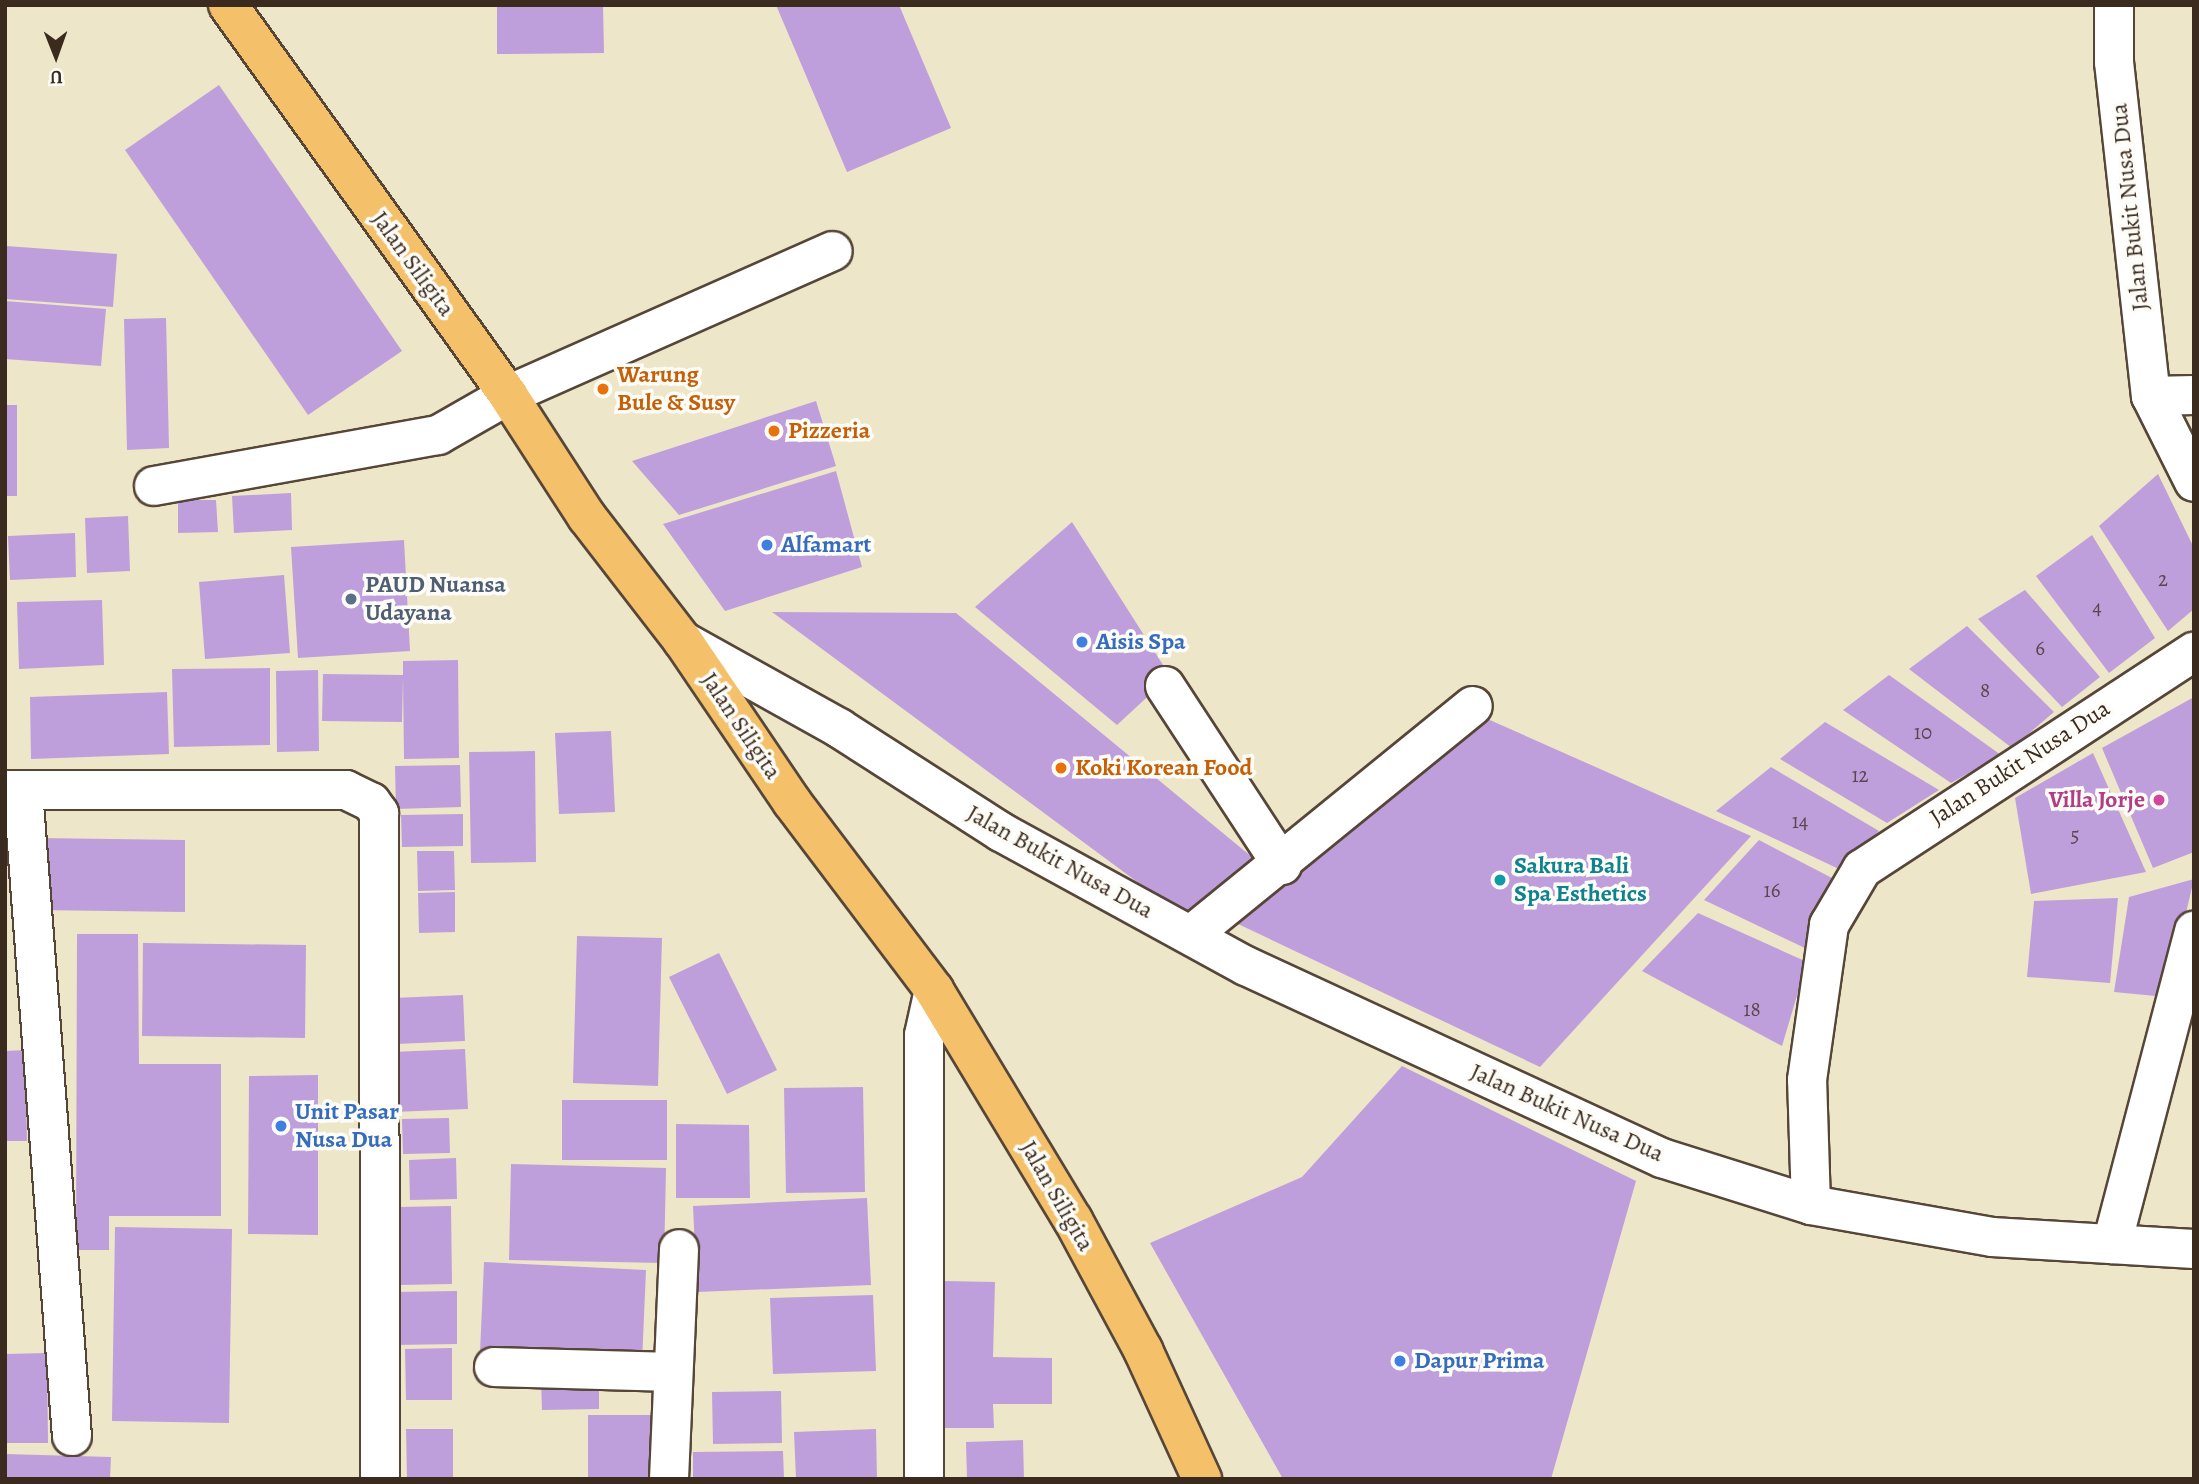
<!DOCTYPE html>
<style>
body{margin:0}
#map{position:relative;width:2199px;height:1484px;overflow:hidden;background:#eee6c9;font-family:Alegreya,serif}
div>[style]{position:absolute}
.building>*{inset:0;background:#be9fdb}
.roads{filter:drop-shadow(2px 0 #564638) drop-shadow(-2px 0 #564638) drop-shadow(0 2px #564638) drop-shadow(0 -2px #564638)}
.minor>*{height:38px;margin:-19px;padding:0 19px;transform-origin:19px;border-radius:19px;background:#fff}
.major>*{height:38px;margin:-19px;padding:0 19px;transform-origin:19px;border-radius:19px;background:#f4c16a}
.dots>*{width:19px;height:19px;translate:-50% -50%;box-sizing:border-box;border:4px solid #fdfcf7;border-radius:50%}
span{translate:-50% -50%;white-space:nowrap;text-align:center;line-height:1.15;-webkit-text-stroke:7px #fdfcf7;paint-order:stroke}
.number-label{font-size:21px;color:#5c474d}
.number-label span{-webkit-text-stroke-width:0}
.street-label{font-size:24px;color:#3b2a1e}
.food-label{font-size:24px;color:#c56008;font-weight:700}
.left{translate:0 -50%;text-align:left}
.shop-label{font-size:24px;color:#366cbe;font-weight:700}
.service-label{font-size:24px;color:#4e5e75;font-weight:700}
.hotel-label{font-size:24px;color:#b23c85;font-weight:700}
.right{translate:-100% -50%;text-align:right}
.culture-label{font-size:24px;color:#0d838f;font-weight:700}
.frame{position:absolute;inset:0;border:7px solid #3b2a1e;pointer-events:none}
.north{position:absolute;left:21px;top:21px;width:70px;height:70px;-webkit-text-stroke:5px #fdfcf7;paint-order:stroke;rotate:179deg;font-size:19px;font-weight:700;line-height:28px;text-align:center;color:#3b2a1e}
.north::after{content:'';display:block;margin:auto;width:24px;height:32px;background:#3b2a1e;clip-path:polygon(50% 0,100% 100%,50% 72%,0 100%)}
</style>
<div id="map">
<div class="building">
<div style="clip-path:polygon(497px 5px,603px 5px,604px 53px,497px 54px)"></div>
<div style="clip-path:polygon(776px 5px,899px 5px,951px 128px,847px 172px)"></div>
<div style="clip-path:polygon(219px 85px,402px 351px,308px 415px,125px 150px)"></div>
<div style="clip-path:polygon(6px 246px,117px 254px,113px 307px,5px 299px)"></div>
<div style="clip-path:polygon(5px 301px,106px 309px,101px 366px,5px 359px)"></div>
<div style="clip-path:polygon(166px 318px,169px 448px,127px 450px,124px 319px)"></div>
<div style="clip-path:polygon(816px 401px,836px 466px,679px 515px,632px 461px)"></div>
<div style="clip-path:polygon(5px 405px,17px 405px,17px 496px,5px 496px)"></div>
<div style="clip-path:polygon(836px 471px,862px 567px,725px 611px,663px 524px)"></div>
<div style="clip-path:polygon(2158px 474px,2194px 548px,2194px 609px,2168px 631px,2099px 526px)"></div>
<div style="clip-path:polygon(291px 493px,292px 530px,234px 533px,232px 496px)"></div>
<div style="clip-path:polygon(178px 500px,216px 500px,218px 532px,178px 533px)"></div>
<div style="clip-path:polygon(128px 516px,130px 571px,87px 573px,85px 518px)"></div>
<div style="clip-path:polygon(1072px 522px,1170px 676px,1117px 725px,975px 607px)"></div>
<div style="clip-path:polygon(75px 533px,76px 577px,10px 580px,8px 536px)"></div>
<div style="clip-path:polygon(2092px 535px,2155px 638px,2109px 673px,2036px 576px)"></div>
<div style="clip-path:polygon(404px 540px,410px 651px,298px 658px,291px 547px)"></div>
<div style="clip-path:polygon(284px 575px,290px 653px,205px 659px,199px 582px)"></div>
<div style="clip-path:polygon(2025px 590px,2100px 677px,2062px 707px,1978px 619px)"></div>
<div style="clip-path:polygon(102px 600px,104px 665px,19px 669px,17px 602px)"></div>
<div style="clip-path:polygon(772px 612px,956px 613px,1258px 862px,1186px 918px)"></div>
<div style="clip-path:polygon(1967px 626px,2054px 712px,2012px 748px,1909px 669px)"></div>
<div style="clip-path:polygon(458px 660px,459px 758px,404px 759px,403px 678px,402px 722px,322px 721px,323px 674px,403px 675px,403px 661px)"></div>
<div style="clip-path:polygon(270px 668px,270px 745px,174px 747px,172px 669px)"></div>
<div style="clip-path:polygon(318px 670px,319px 751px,277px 752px,276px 671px)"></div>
<div style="clip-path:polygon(1889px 675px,2001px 755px,1951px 783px,1843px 710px)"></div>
<div style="clip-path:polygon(167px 692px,169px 754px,31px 759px,30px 697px)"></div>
<div style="clip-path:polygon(2194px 697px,2194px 852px,2153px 868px,2102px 748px)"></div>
<div style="clip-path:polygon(1483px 717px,1751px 836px,1540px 1067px,1238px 924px)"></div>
<div style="clip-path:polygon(1825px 722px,1939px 790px,1887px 823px,1780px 759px)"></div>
<div style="clip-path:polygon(611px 731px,615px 812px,559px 814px,555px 733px)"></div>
<div style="clip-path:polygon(535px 751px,536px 862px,471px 863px,469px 752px)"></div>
<div style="clip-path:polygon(2093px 753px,2146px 872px,2031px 894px,2015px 798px)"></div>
<div style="clip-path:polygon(460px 765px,461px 807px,396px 809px,395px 766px)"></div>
<div style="clip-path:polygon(1771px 767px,1879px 831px,1841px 870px,1716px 811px)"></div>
<div style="clip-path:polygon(463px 814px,463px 846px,402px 847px,401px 815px)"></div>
<div style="clip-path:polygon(37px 838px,185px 840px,185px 912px,36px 910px)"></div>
<div style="clip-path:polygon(1759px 840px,1834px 879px,1807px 949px,1704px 900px)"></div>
<div style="clip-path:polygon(417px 851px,454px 851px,455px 890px,418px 891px)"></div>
<div style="clip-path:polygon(2194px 879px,2166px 997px,2114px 992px,2129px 897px)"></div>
<div style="clip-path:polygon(455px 892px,455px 932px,419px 933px,418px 893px)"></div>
<div style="clip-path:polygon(2118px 898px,2110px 983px,2027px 977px,2034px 901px)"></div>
<div style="clip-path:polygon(1698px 913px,1807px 962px,1782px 1046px,1642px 971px)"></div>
<div style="clip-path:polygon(77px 934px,138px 934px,139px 1064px,221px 1064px,221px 1216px,109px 1216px,109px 1250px,76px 1250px)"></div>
<div style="clip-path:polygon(577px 936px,662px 938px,658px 1086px,573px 1083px)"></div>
<div style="clip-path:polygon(143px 943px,306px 945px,305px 1038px,142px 1036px)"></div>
<div style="clip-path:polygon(719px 953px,777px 1070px,727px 1094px,669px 977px)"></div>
<div style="clip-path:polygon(463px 995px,465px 1041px,396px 1044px,393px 998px)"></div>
<div style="clip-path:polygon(465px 1049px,468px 1109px,393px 1112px,391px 1052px)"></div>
<div style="clip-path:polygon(25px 1050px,27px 1141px,5px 1141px,5px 1051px)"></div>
<div style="clip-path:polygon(1402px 1066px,1636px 1181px,1551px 1479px,1283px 1479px,1150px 1243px,1302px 1177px)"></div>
<div style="clip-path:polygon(318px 1075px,318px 1235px,248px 1234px,249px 1076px)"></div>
<div style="clip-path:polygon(863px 1087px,865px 1192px,786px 1193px,784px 1088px)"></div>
<div style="clip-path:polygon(562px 1100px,667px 1100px,667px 1160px,562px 1160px)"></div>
<div style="clip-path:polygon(449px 1118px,450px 1153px,403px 1154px,402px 1119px)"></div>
<div style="clip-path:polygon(676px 1124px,749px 1125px,750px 1198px,676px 1198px)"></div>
<div style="clip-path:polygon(456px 1158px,457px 1199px,410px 1200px,409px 1160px)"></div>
<div style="clip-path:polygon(511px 1164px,666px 1168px,664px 1263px,509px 1260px)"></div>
<div style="clip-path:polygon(867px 1198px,871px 1285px,697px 1292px,693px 1206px)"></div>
<div style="clip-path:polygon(451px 1206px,452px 1284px,400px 1285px,398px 1207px)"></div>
<div style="clip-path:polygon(115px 1227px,232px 1229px,229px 1423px,112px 1421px)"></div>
<div style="clip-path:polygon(484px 1262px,646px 1270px,642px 1362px,480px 1353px)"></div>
<div style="clip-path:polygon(944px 1281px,995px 1282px,993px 1357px,1052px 1358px,1052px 1404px,993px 1404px,994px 1428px,942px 1428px)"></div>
<div style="clip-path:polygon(457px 1291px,457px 1344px,395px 1345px,394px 1292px)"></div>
<div style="clip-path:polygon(873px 1295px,876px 1371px,773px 1374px,770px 1298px)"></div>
<div style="clip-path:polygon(452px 1348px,452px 1400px,406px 1400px,405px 1349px)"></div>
<div style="clip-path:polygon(47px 1353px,48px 1443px,5px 1443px,5px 1354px)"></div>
<div style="clip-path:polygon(599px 1378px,599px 1409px,542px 1410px,541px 1379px)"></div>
<div style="clip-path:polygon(781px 1391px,782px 1443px,713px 1444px,712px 1392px)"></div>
<div style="clip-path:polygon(588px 1415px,652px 1415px,652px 1479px,588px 1479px)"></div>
<div style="clip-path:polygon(406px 1429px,453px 1429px,453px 1479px,407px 1479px)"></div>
<div style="clip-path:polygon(876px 1429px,877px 1479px,796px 1479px,794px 1432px)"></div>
<div style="clip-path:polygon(1023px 1440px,1024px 1479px,967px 1479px,966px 1442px)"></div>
<div style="clip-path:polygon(783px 1451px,784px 1479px,693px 1479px,693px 1452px)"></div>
<div style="clip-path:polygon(5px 1454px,111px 1457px,110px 1479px,5px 1479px)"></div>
</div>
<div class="roads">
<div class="minor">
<div style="left:2114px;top:5px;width:57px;rotate:90deg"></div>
<div style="left:2114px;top:62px;width:336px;rotate:83.7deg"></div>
<div style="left:2151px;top:396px;width:96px;rotate:63.4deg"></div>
<div style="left:2151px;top:396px;width:43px;rotate:-1.3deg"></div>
<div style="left:154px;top:486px;width:289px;rotate:-10.2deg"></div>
<div style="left:438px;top:435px;width:81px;rotate:-29.7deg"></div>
<div style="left:508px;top:395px;width:355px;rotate:-23.9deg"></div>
<div style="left:683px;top:641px;width:179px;rotate:29.1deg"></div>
<div style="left:839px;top:728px;width:193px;rotate:32.7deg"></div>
<div style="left:1001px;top:832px;width:279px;rotate:28.7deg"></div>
<div style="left:1246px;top:966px;width:458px;rotate:24.8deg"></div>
<div style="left:1662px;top:1158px;width:156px;rotate:17.5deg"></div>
<div style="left:1811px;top:1205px;width:184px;rotate:10deg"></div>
<div style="left:1992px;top:1237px;width:202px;rotate:3.4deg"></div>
<div style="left:1165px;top:686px;width:214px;rotate:56.8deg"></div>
<div style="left:5px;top:790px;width:341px"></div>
<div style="left:346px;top:790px;width:28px;rotate:26deg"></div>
<div style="left:371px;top:802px;width:14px;rotate:54deg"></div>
<div style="left:379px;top:813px;width:666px;rotate:89.91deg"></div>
<div style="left:23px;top:791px;width:647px;rotate:85.66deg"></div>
<div style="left:1191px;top:935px;width:363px;rotate:-39.1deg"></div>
<div style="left:1811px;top:1205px;width:125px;rotate:-91.8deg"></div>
<div style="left:1807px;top:1080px;width:157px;rotate:-81.9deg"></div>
<div style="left:1829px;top:925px;width:65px;rotate:-59.5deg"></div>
<div style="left:1862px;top:869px;width:397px;rotate:-33.2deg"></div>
<div style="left:2112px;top:1244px;width:324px;rotate:-75.3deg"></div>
<div style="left:494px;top:1367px;width:179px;rotate:1.6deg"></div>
<div style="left:669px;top:1479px;width:230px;rotate:-87.5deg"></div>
<div style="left:924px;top:1479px;width:444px;rotate:-90deg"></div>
<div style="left:924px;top:1035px;width:46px;rotate:-77.5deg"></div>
</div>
<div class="major">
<div style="left:228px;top:5px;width:480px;rotate:54.3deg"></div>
<div style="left:508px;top:395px;width:145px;rotate:57.1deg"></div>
<div style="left:587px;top:517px;width:157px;rotate:52.3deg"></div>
<div style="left:683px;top:641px;width:194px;rotate:55.9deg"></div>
<div style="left:792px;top:802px;width:236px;rotate:52.9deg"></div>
<div style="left:934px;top:990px;width:269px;rotate:58.9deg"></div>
<div style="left:1073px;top:1220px;width:148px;rotate:61.7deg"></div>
<div style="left:1143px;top:1350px;width:142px;rotate:65.4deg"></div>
</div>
</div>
<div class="dots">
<div style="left:603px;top:389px;background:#e8710a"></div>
<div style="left:774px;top:431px;background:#e8710a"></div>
<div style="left:767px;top:545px;background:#3f7fe0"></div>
<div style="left:351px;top:599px;background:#5c6f8a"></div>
<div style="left:1082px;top:642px;background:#3f7fe0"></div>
<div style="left:1061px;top:768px;background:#e8710a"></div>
<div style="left:2159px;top:800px;background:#d1479c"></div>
<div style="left:1500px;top:880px;background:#0f9aa8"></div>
<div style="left:281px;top:1126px;background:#3f7fe0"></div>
<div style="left:1400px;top:1361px;background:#3f7fe0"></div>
</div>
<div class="number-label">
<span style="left:2163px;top:579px">2</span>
<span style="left:2097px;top:607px">4</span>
<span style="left:2040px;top:648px">6</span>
<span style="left:1985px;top:690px">8</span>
<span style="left:1923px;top:732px">10</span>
<span style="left:1860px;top:775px">12</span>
<span style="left:1800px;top:821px">14</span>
<span style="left:2075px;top:835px">5</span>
<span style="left:1772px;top:890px">16</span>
<span style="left:1752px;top:1009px">18</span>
</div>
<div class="street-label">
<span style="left:2130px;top:207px;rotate:-96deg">Jalan Bukit Nusa Dua</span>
<span style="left:413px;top:264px;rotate:54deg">Jalan Siligita</span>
<span style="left:741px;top:726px;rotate:56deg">Jalan Siligita</span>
<span style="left:2020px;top:763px;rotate:-33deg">Jalan Bukit Nusa Dua</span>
<span style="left:1060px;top:862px;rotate:29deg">Jalan Bukit Nusa Dua</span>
<span style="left:1567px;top:1113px;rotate:24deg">Jalan Bukit Nusa Dua</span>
<span style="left:1057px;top:1196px;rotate:60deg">Jalan Siligita</span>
</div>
<div class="food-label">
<span class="left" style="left:617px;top:389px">Warung<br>Bule &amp; Susy</span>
<span class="left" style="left:788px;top:431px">Pizzeria</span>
<span class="left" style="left:1075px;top:768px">Koki Korean Food</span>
</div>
<div class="shop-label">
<span class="left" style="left:781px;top:545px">Alfamart</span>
<span class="left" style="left:1096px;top:642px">Aisis Spa</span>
<span class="left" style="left:295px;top:1126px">Unit Pasar<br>Nusa Dua</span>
<span class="left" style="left:1414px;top:1361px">Dapur Prima</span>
</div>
<div class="service-label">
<span class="left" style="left:365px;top:599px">PAUD Nuansa<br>Udayana</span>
</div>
<div class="hotel-label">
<span class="right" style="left:2145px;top:800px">Villa Jorje</span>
</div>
<div class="culture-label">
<span class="left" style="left:1514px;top:880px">Sakura Bali<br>Spa Esthetics</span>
</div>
<div class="frame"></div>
<div class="north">U</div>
</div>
